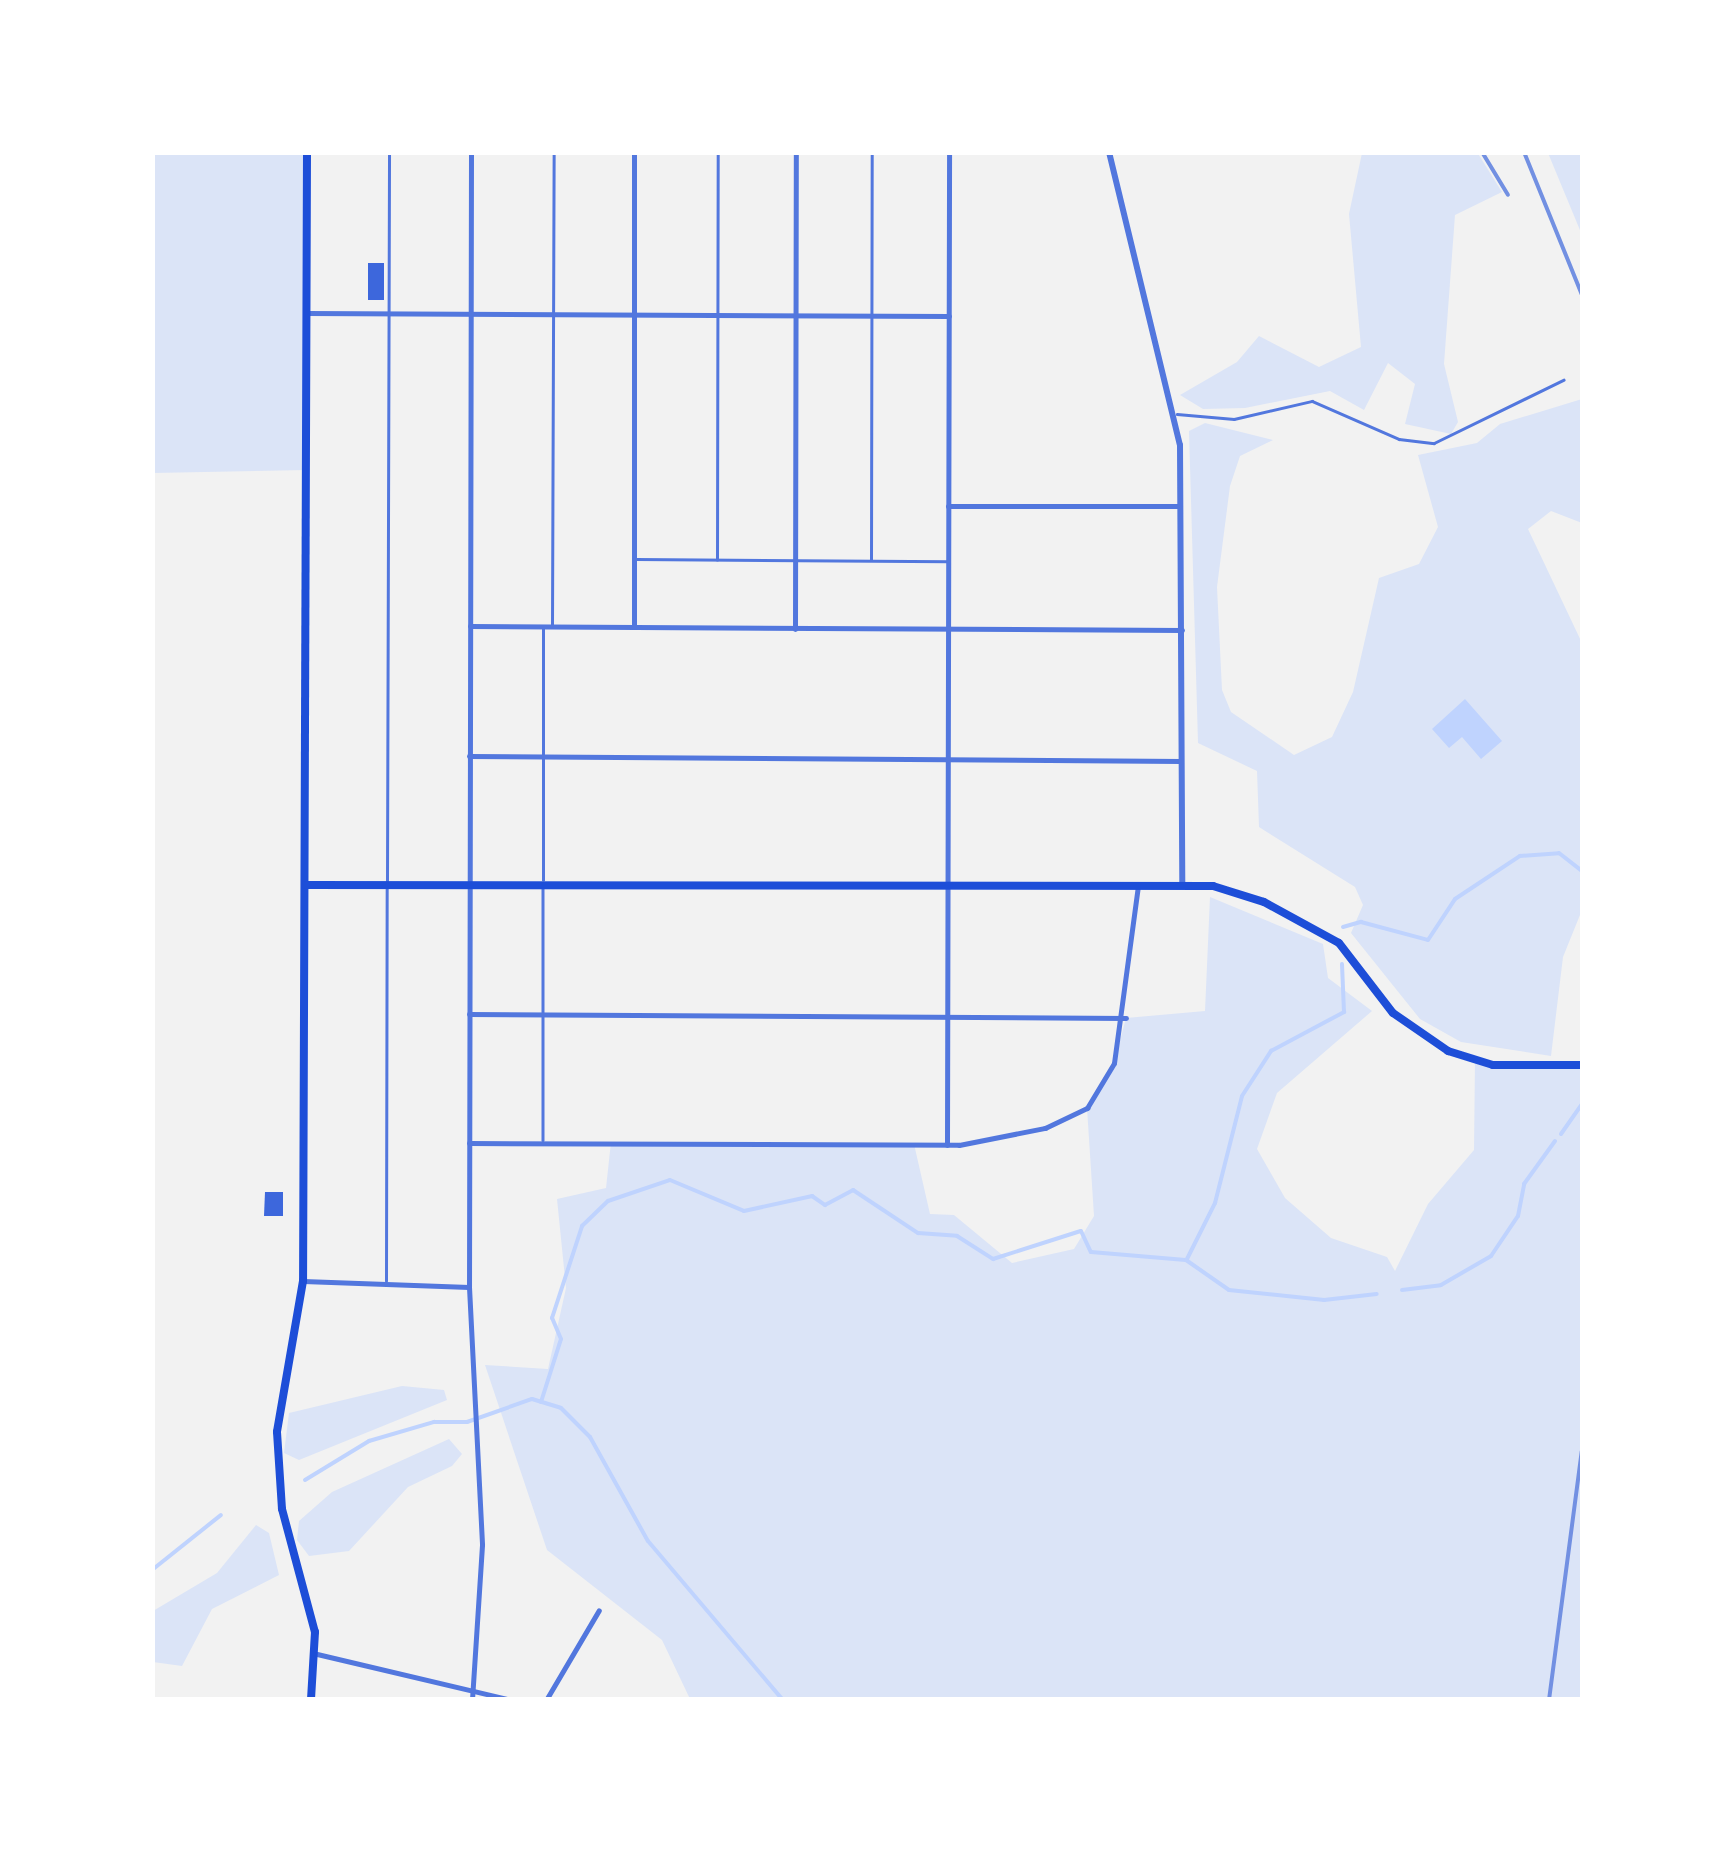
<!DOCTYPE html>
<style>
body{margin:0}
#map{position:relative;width:1735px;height:1852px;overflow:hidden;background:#f2f2f2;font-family:Mulish,sans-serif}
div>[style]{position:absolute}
.green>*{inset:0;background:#dbe4f7}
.water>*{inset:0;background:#bfd3fe}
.stream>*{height:4px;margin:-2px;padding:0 2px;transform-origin:2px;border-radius:2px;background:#bfd3fe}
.building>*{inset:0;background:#3d67dc}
.service>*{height:2.5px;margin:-1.25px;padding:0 1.25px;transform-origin:1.25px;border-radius:1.25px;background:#5277de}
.minor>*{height:5px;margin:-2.5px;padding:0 2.5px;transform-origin:2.5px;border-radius:2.5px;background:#5277de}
.tertiary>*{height:6px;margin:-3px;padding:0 3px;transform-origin:3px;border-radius:3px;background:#5277de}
.secondary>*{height:8px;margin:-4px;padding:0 4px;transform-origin:4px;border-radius:4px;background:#1d4ed8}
.rail>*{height:4px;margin:-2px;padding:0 2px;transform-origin:2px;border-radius:2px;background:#7290e2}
span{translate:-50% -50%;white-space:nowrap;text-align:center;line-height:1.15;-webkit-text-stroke:8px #fff;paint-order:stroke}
.frame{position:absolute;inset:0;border:155px solid #fff;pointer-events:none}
</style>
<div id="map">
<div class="green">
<div style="clip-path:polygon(153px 153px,307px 153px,306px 470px,153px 473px)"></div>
<div style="clip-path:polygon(1362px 153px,1477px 152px,1502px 192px,1455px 215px,1444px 364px,1458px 422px,1451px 434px,1405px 424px,1415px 384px,1388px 363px,1364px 410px,1330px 391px,1245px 408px,1203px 409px,1180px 395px,1237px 362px,1259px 336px,1319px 367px,1361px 347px,1349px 214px)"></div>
<div style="clip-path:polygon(1548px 153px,1582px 153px,1582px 235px)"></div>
<div style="clip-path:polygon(1582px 399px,1582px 523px,1551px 511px,1528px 529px,1582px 643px,1582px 910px,1563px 957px,1551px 1056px,1461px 1042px,1420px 1019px,1351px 933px,1363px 905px,1355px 887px,1259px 827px,1257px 771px,1198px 743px,1189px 431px,1205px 423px,1273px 440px,1240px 456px,1230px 486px,1217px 587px,1222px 690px,1231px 712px,1294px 755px,1332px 737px,1353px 692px,1379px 578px,1419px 564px,1438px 527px,1418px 455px,1477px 443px,1500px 424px)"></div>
<div style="clip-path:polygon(1210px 897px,1323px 944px,1328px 978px,1372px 1011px,1277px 1093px,1257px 1149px,1285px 1198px,1331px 1238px,1387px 1257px,1395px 1271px,1428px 1204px,1474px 1150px,1475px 1060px,1582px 1065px,1582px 1699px,690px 1699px,662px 1640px,547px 1550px,485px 1365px,548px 1369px,566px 1288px,557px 1199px,606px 1188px,611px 1142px,914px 1144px,930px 1214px,954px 1215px,1012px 1263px,1074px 1249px,1094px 1216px,1087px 1108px,1114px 1063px,1126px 1018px,1205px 1011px)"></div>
<div style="clip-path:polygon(402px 1386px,444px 1390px,447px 1400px,299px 1460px,284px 1453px,289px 1413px)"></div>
<div style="clip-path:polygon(449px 1439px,462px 1454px,452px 1466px,408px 1487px,349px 1551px,309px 1556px,297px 1540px,299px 1521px,332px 1492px)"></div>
<div style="clip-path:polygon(256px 1525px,269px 1533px,279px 1575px,212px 1609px,182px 1666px,153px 1662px,153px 1611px,217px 1573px)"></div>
</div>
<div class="water">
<div style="clip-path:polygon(1465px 699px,1502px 741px,1481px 759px,1462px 737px,1449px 748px,1432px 729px)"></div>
</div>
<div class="stream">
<div style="left:1343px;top:927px;width:19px;rotate:-16deg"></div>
<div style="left:1361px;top:922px;width:69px;rotate:15deg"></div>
<div style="left:1428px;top:940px;width:49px;rotate:-56.6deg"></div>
<div style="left:1455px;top:899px;width:78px;rotate:-33.5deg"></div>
<div style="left:1520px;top:856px;width:39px;rotate:-4deg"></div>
<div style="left:1559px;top:853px;width:29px;rotate:38deg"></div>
<div style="left:1561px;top:1134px;width:37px;rotate:-55deg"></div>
<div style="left:1187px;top:1259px;width:63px;rotate:-63.4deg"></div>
<div style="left:1215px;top:1203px;width:110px;rotate:-75.8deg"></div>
<div style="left:1242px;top:1096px;width:54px;rotate:-57.2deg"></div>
<div style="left:1271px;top:1051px;width:83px;rotate:-28.1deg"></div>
<div style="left:1344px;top:1012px;width:48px;rotate:-92.4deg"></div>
<div style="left:1402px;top:1290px;width:39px;rotate:-7deg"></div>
<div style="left:1441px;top:1285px;width:58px;rotate:-30.1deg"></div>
<div style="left:1491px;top:1256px;width:48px;rotate:-56deg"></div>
<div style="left:1518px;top:1216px;width:33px;rotate:-79deg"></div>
<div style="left:1524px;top:1184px;width:53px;rotate:-54.2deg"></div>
<div style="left:541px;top:1402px;width:66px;rotate:-72.4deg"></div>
<div style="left:561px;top:1339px;width:23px;rotate:-113deg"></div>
<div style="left:552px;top:1318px;width:97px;rotate:-71.9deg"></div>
<div style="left:582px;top:1226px;width:36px;rotate:-44deg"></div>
<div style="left:608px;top:1201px;width:65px;rotate:-18.7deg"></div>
<div style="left:670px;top:1180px;width:80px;rotate:22.7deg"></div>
<div style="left:744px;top:1211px;width:70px;rotate:-12.4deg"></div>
<div style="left:812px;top:1196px;width:16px;rotate:35deg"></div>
<div style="left:825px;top:1205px;width:32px;rotate:-28deg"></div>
<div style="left:853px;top:1190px;width:78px;rotate:33.5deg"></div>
<div style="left:918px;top:1233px;width:39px;rotate:4deg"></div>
<div style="left:957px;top:1236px;width:43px;rotate:32.6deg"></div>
<div style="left:993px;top:1259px;width:92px;rotate:-17.7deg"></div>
<div style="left:1081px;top:1231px;width:23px;rotate:65deg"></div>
<div style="left:1091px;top:1252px;width:95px;rotate:4.8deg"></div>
<div style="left:1186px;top:1260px;width:52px;rotate:34.9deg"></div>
<div style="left:1229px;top:1290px;width:96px;rotate:6deg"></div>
<div style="left:1324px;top:1300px;width:53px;rotate:-6.5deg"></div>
<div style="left:305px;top:1480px;width:75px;rotate:-31.4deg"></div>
<div style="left:369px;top:1441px;width:68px;rotate:-16.3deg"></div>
<div style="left:434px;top:1422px;width:33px"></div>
<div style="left:467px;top:1422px;width:69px;rotate:-19.5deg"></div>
<div style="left:532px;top:1399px;width:30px;rotate:17deg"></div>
<div style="left:561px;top:1408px;width:41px;rotate:45deg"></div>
<div style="left:590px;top:1437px;width:119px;rotate:60.9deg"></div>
<div style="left:648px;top:1541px;width:209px;rotate:49.7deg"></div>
<div style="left:152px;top:1570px;width:88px;rotate:-38.6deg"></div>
</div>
<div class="building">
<div style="clip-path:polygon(368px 263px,384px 263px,384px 300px,368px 300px)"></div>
<div style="clip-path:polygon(265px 1192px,283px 1192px,283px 1216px,264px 1216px)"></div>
</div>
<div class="service">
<div style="left:1177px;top:414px;width:57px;rotate:5deg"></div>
<div style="left:1234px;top:419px;width:80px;rotate:-13deg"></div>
<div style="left:1312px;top:401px;width:95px;rotate:23.6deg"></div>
<div style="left:1399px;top:439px;width:35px;rotate:7deg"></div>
<div style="left:1434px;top:443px;width:144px;rotate:-26deg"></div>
<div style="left:636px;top:559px;width:312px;rotate:0.4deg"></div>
<div style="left:717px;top:560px;width:408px;rotate:-89.9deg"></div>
<div style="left:871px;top:560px;width:408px;rotate:-89.9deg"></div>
<div style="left:552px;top:626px;width:474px;rotate:-89.8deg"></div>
<div style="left:543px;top:880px;width:252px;rotate:-90deg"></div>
<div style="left:387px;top:881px;width:729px;rotate:-89.84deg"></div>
<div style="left:543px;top:888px;width:252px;rotate:90deg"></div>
<div style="left:386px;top:1281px;width:392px;rotate:-89.9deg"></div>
</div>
<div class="minor">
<div style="left:471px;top:152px;width:1135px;rotate:90.1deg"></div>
<div style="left:469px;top:1287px;width:258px;rotate:87.1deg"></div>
<div style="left:482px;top:1545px;width:155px;rotate:93.7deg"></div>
<div style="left:307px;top:313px;width:642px;rotate:0.27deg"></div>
<div style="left:948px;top:506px;width:232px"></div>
<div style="left:470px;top:626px;width:712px;rotate:0.32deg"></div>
<div style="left:634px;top:627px;width:475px;rotate:-90deg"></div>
<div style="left:795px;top:629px;width:477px;rotate:-89.9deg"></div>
<div style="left:469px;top:756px;width:712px;rotate:0.4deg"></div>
<div style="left:469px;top:1014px;width:657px;rotate:0.35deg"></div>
<div style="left:469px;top:1143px;width:490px;rotate:0.2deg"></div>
<div style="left:959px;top:1145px;width:88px;rotate:-11.2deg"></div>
<div style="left:1045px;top:1128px;width:47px;rotate:-25.5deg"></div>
<div style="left:1087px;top:1108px;width:52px;rotate:-59deg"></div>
<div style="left:1114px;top:1063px;width:179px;rotate:-82.3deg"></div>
<div style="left:947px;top:1145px;width:993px;rotate:-89.88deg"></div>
<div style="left:303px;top:1281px;width:166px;rotate:2.1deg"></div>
<div style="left:317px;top:1654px;width:199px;rotate:13.3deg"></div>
<div style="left:546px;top:1700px;width:104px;rotate:-59.5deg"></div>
</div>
<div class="tertiary">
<div style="left:1109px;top:152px;width:301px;rotate:76.4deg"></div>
<div style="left:1180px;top:445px;width:439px;rotate:89.7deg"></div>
</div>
<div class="secondary">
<div style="left:307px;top:152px;width:1129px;rotate:90.2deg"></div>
<div style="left:303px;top:1281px;width:153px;rotate:99.8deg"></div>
<div style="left:277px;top:1432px;width:77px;rotate:86.3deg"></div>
<div style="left:282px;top:1509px;width:127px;rotate:75deg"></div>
<div style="left:315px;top:1632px;width:68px;rotate:93.4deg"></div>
<div style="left:306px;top:885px;width:907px;rotate:0.06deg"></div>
<div style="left:1213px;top:886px;width:53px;rotate:17.4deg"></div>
<div style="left:1264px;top:902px;width:85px;rotate:28.7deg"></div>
<div style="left:1339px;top:943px;width:88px;rotate:52.4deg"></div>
<div style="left:1393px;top:1013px;width:67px;rotate:34.6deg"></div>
<div style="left:1448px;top:1051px;width:47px;rotate:17.3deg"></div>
<div style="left:1493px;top:1065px;width:89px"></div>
</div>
<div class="rail">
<div style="left:1482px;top:152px;width:50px;rotate:58.8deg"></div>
<div style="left:1524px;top:152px;width:154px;rotate:67.9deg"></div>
<div style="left:1549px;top:1700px;width:251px;rotate:-82.5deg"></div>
</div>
<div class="frame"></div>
</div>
